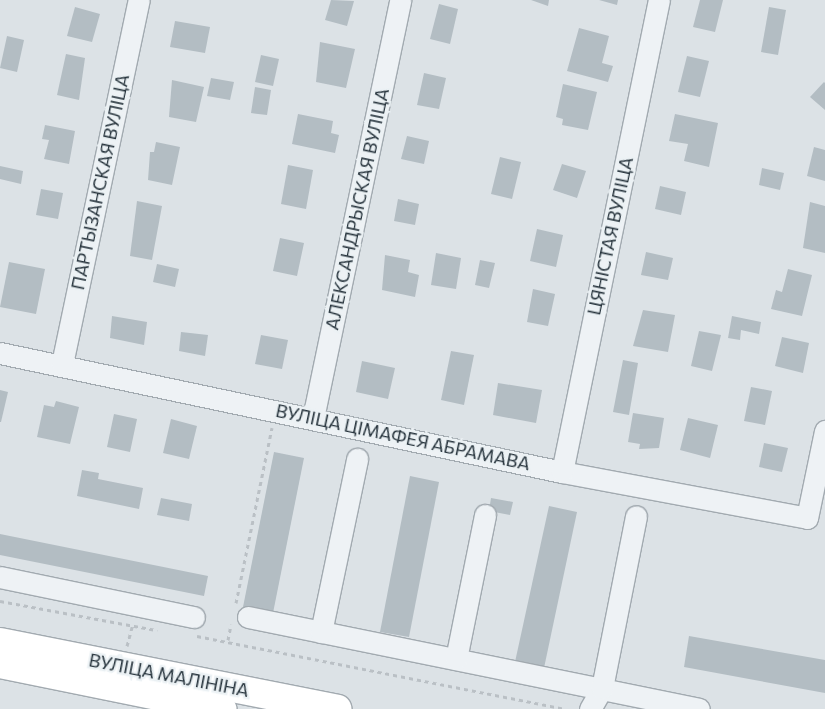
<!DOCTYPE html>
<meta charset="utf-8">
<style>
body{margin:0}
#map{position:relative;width:825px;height:709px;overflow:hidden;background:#dce2e6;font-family:Commissioner,sans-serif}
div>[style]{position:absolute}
.building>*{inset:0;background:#b3bdc3}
.path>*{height:3px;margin-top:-1.5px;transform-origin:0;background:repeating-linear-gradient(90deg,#bac0c5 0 4px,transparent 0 8px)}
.roads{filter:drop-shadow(1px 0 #a2aab0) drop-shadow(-1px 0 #a2aab0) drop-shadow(0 1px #a2aab0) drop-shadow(0 -1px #a2aab0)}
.minor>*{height:21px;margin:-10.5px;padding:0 10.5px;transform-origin:10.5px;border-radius:10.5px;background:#eef2f5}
.major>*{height:28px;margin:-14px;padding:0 14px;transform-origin:14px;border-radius:14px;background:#fff}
span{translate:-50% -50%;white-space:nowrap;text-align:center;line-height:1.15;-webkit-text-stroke:4.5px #ebf1f4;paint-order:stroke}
.street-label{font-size:18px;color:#26333c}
</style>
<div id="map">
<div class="building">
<div style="clip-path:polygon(331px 0,354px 1px,347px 26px,325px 20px)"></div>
<div style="clip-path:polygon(531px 0,549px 0,548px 6px)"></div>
<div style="clip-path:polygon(599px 0,618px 0,617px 5px)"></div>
<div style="clip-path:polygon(700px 0,723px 0,715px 32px,693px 27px)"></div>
<div style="clip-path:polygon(439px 4px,458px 9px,450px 44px,430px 39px)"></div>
<div style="clip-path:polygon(75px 7px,100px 14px,92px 42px,67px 36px)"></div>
<div style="clip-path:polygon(769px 7px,786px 10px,778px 55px,761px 52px)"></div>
<div style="clip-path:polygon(175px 21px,210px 27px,205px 53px,170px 47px)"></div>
<div style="clip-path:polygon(579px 28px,609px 36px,602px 63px,613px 66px,608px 82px,567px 71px)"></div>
<div style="clip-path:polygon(7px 36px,24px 40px,17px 72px,0 68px)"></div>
<div style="clip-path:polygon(320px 42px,355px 49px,346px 88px,316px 82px)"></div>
<div style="clip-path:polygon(66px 54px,85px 58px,79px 100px,57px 95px)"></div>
<div style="clip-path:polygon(261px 55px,279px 59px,273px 86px,255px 82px)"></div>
<div style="clip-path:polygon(687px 56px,709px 61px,700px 97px,678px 92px)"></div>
<div style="clip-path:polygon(424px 73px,446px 78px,439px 109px,417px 105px)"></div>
<div style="clip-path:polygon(211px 78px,234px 82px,230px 100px,207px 96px)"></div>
<div style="clip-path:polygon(172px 80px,204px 87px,196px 122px,169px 117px)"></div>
<div style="clip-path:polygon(824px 82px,825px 83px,825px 110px,810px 97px)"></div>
<div style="clip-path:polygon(563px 84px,597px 92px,588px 130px,562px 125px,563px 119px,556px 117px)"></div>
<div style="clip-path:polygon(255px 87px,271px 90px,267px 115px,251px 113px)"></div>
<div style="clip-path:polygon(298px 114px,333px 121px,331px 133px,339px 135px,335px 153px,292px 144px)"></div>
<div style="clip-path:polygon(675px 114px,718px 123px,709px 167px,684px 161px,688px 144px,669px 141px)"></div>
<div style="clip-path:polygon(45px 125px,75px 131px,69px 164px,44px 159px,49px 140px,42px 139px)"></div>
<div style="clip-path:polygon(407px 136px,429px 141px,424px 164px,401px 159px)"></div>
<div style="clip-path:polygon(156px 142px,180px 147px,172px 185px,148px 180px,150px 152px,154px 152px)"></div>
<div style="clip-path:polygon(814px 147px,825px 150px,825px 181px,807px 176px)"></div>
<div style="clip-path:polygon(500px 157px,521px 162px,512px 199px,491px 194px)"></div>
<div style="clip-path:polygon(562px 164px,586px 171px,577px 198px,553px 190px)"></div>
<div style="clip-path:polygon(288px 165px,313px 170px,306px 209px,281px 204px)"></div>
<div style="clip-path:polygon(0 166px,23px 171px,21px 184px,0 179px)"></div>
<div style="clip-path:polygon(762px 168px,784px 173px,780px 190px,759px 185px)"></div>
<div style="clip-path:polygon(660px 186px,686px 192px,681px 215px,655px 209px)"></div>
<div style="clip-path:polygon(41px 189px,63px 193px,58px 219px,36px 215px)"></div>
<div style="clip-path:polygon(398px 199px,419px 204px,415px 225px,394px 221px)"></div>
<div style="clip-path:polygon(137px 201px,162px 206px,152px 260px,130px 256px)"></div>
<div style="clip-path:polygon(810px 202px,825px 206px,825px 253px,803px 248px)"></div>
<div style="clip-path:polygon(537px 229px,563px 235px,556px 267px,530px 261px)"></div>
<div style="clip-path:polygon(280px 238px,304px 243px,297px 276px,273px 271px)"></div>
<div style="clip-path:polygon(646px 252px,673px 258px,668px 280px,641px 275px)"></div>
<div style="clip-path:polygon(436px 253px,461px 258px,456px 289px,431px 285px)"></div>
<div style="clip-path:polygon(385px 255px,410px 260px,408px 272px,419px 275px,415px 297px,382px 290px)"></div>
<div style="clip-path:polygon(480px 260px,495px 263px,489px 288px,475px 285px)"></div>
<div style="clip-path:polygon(9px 262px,45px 269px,36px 314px,0 307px)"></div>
<div style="clip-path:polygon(157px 264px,179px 269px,175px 287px,153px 282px)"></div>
<div style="clip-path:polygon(788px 269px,812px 275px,802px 316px,771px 309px,776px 290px,782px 292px)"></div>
<div style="clip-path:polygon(533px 289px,555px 294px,548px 326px,527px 322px)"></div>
<div style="clip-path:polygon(643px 310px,675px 315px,668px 352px,633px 346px)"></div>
<div style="clip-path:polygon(112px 316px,147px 322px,144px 345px,110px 338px)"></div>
<div style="clip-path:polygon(732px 316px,761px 322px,759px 334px,741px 330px,740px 340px,728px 338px)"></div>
<div style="clip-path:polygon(699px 331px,721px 335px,712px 371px,691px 366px)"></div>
<div style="clip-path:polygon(181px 332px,208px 335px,205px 356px,179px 351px)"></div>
<div style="clip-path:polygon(261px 335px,288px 340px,282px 369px,255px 364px)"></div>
<div style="clip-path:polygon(782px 337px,809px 343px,803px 373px,775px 366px)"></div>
<div style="clip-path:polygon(451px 351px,474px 355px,464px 405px,441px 400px)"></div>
<div style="clip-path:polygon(623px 360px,638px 363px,629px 415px,613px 412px)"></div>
<div style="clip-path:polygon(362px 361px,395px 368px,388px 399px,356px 392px)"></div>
<div style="clip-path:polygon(498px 383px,542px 390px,536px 423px,493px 415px)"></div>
<div style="clip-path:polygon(751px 387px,772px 391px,765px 425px,744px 421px)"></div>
<div style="clip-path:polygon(0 390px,8px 392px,1px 422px,0 422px)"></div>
<div style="clip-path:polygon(56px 401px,79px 407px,70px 444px,37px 437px,44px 405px,54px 407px)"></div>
<div style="clip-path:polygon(633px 413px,664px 418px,659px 448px,639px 449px,640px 444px,628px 442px)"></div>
<div style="clip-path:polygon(114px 414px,137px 419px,130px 452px,107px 447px)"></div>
<div style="clip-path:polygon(688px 418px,718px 425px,710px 458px,680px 450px)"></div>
<div style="clip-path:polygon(171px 419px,197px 426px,189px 459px,163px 453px)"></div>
<div style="clip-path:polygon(764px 443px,788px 448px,782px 472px,759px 467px)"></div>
<div style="clip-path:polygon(274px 452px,304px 458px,273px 613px,243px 607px)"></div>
<div style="clip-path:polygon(82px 470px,99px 473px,98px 479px,143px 488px,139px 509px,77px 496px)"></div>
<div style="clip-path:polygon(410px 476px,439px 482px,409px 637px,380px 632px)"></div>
<div style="clip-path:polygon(161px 498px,192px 504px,189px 521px,157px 515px)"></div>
<div style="clip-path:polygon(491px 498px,513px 502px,510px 515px,489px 511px)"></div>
<div style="clip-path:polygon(549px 506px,577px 512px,544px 668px,515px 662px)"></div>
<div style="clip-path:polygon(0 534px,208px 576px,204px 596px,0 555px)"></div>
<div style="clip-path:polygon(689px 636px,825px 660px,825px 693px,684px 667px)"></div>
</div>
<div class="path">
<div style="left:0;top:601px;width:160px;rotate:10.5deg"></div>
<div style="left:236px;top:603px;width:179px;rotate:-78.4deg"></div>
<div style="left:197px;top:636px;width:374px;rotate:11.2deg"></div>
<div style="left:228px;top:640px;width:16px;rotate:-79deg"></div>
<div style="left:127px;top:646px;width:20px;rotate:-75deg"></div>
</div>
<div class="roads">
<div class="minor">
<div style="left:0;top:353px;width:574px;rotate:11.96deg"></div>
<div style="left:562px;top:472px;width:249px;rotate:10.6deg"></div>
<div style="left:807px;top:518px;width:89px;rotate:-78.3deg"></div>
<div style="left:62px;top:364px;width:372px;rotate:-78.1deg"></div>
<div style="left:313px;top:418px;width:427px;rotate:-78.2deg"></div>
<div style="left:562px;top:472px;width:482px;rotate:-78.4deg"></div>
<div style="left:0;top:577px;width:198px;rotate:11.7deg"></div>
<div style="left:248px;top:617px;width:460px;rotate:11.5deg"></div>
<div style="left:321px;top:632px;width:177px;rotate:-78.2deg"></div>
<div style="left:456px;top:659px;width:147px;rotate:-78.6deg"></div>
<div style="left:590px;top:709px;width:24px;rotate:-60deg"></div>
<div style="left:602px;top:688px;width:175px;rotate:-78.8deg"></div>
</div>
<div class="major">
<div style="left:0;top:642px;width:344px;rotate:11.2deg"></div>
<div style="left:0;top:664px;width:227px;rotate:11.5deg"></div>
</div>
</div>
<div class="street-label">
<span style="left:100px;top:182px;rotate:-78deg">ПАРТЫЗАНСКАЯ ВУЛІЦА</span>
<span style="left:357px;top:209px;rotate:-78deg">АЛЕКСАНДРЫСКАЯ ВУЛІЦА</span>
<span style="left:610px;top:236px;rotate:-78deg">ЦЯНІСТАЯ ВУЛІЦА</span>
<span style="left:403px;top:437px;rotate:12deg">ВУЛІЦА ЦІМАФЕЯ АБРАМАВА</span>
<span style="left:169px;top:675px;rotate:11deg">ВУЛІЦА МАЛІНІНА</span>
</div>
</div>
